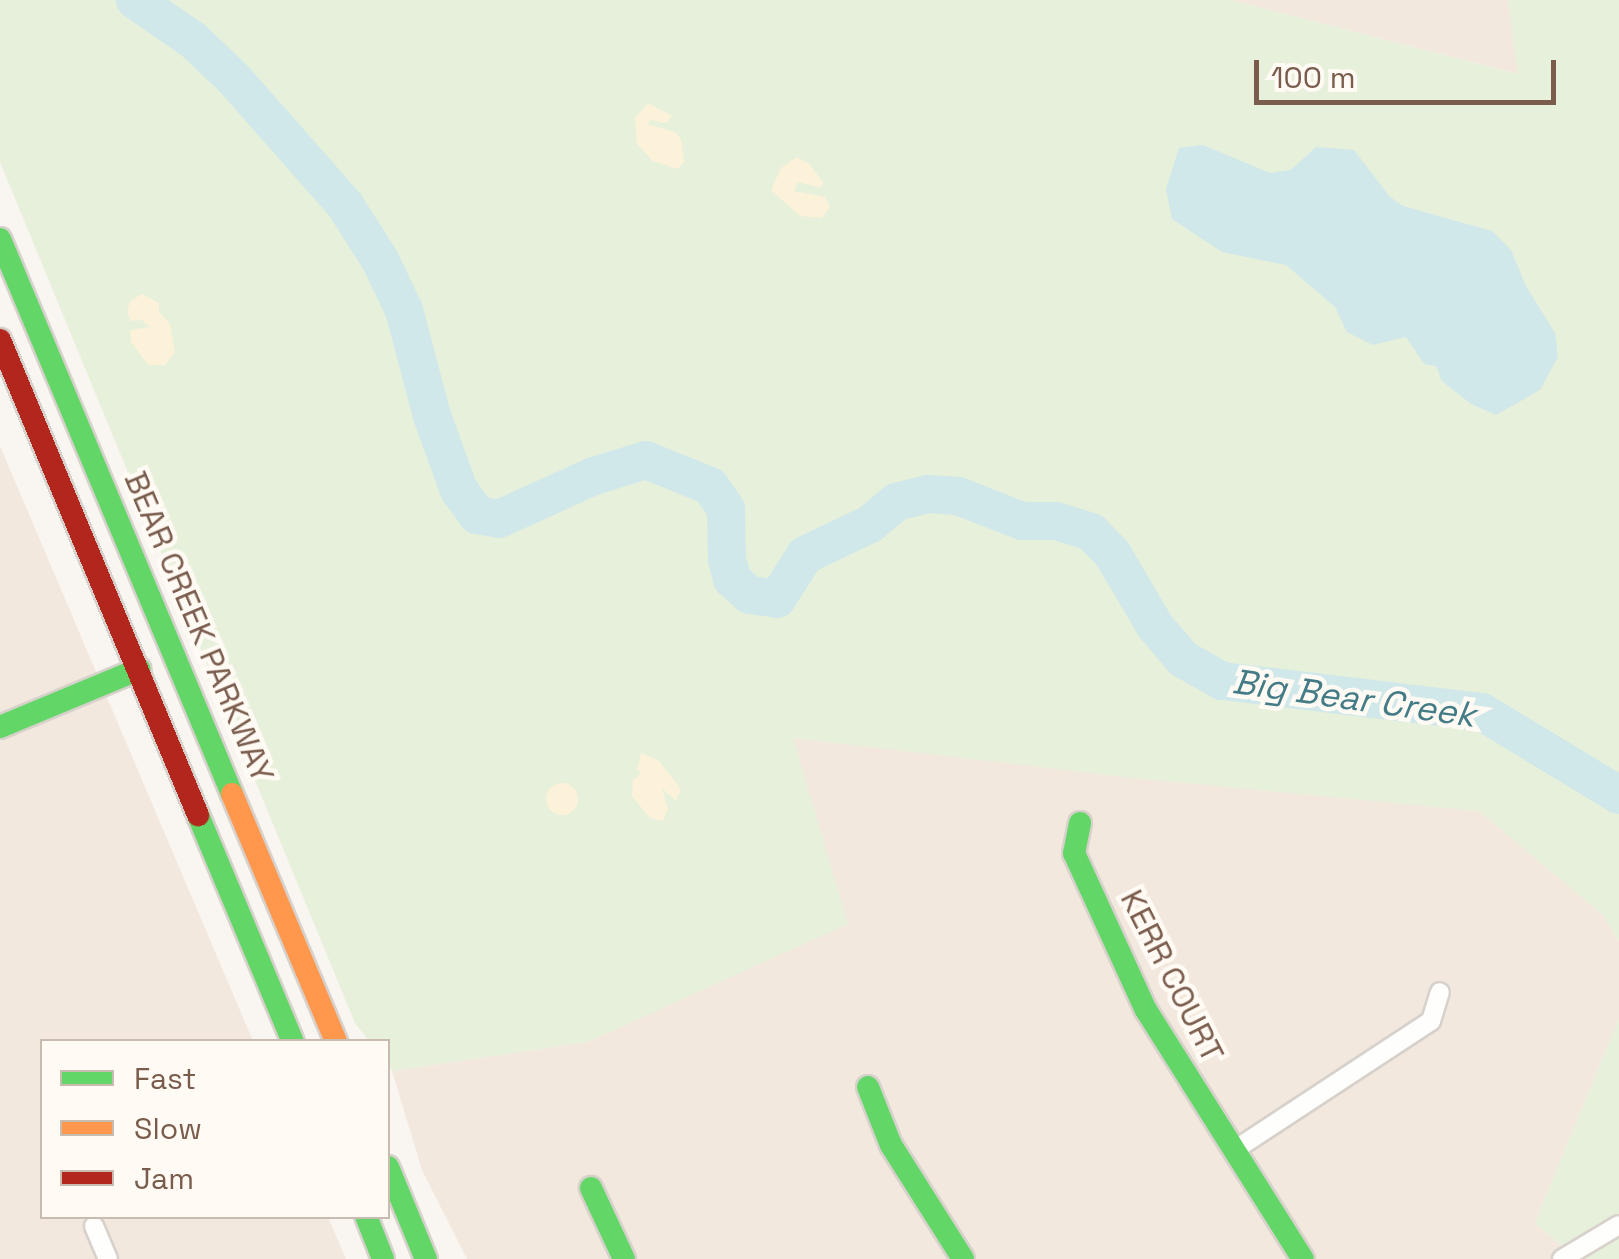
<!DOCTYPE html>
<style>
body{margin:0}
#map{position:relative;width:1619px;height:1259px;overflow:hidden;background:#f9f5f0;font-family:"Space Grotesk",sans-serif}
div>[style]{position:absolute}
.residential>*{inset:0;background:#f2e8de}
.green>*{inset:0;background:#e7f0db}
.sand>*{inset:0;background:#fbf2d9}
.round{border-radius:50%}
.water>*{inset:0;background:#d0e8ea}
.river>*{height:38px;margin:-19px;padding:0 19px;transform-origin:19px;border-radius:19px;background:#d0e8ea}
.roads{filter:drop-shadow(2px 0 #d7d1cb) drop-shadow(-2px 0 #d7d1cb) drop-shadow(0 2px #d7d1cb) drop-shadow(0 -2px #d7d1cb)}
.street>*{height:18px;margin:-9px;padding:0 9px;transform-origin:9px;border-radius:9px;background:#fefefd}
.fast>*{height:22px;margin:-11px;padding:0 11px;transform-origin:11px;border-radius:11px;background:#63d668}
.slow>*{height:22px;margin:-11px;padding:0 11px;transform-origin:11px;border-radius:11px;background:#ff974d}
.jam>*{height:22px;margin:-11px;padding:0 11px;transform-origin:11px;border-radius:11px;background:#b3261e}
span{translate:-50% -50%;white-space:nowrap;text-align:center;line-height:1.15;-webkit-text-stroke:9px #fffaf3;paint-order:stroke}
.street-label{font-size:32px;color:#7a5c4d}
.water-label{font-size:35px;color:#437c86;font-style:italic}
.legend{position:absolute;left:40px;top:1039px;width:350px;height:180px;box-sizing:border-box;background:#fffaf3;border:2px solid #cabbb1;margin:0;padding:12px 18px;list-style:none;font-size:30px;color:#7a5c4d}
.legend li{display:flex;align-items:center;gap:20px;height:50px}
.legend b{width:50px;border:2px solid #cabbb1}
.scale{position:absolute;left:1254px;top:60px;width:302px;height:45px;box-sizing:border-box;border:5px solid #7a5c4d;border-top:0;padding-left:12px;font-size:30px;line-height:35px;white-space:nowrap;color:#7a5c4d;-webkit-text-stroke:8px #fffaf3;paint-order:stroke}
</style>
<div id="map">
<div class="residential">
<div style="clip-path:polygon(1231px 0,1508px 0,1519px 74px,1515px 73px)"></div>
<div style="clip-path:polygon(0 446px,253px 1041px,42px 1042px,42px 1216px,328px 1217px,346px 1259px,0 1259px)"></div>
<div style="clip-path:polygon(792px 738px,1480px 811px,1603px 915px,1619px 941px,1619px 1019px,1535px 1223px,1577px 1259px,467px 1259px,422px 1170px,392px 1071px,588px 1042px,680px 999px)"></div>
</div>
<div class="green">
<div style="clip-path:polygon(0 0,1231px 0,1518px 74px,1508px 0,1619px 0,1619px 941px,1603px 915px,1479px 811px,1142px 779px,793px 738px,848px 924px,588px 1042px,392px 1071px,388px 1065px,388px 1042px,369px 1041px,355px 1023px,0 162px)"></div>
<div style="clip-path:polygon(1619px 1019px,1619px 1259px,1577px 1259px,1535px 1223px)"></div>
</div>
<div class="sand">
<div style="clip-path:polygon(648px 103px,672px 116px,666px 123px,651px 120px,646px 124px,675px 132px,681px 139px,684px 162px,678px 169px,653px 161px,637px 144px,635px 118px)"></div>
<div style="clip-path:polygon(797px 157px,809px 164px,823px 182px,821px 188px,798px 182px,794px 191px,825px 197px,830px 207px,822px 218px,800px 216px,771px 190px,781px 168px)"></div>
<div style="clip-path:polygon(142px 294px,159px 303px,159px 312px,170px 324px,175px 352px,165px 365px,148px 365px,131px 342px,130px 330px,150px 327px,142px 320px,131px 321px,127px 312px,130px 301px)"></div>
<div style="clip-path:polygon(641px 753px,659px 761px,681px 789px,676px 801px,662px 788px,668px 809px,663px 821px,650px 818px,632px 796px,633px 780px,641px 773px,637px 769px)"></div>
<div class="round" style="left:546px;top:783px;width:32px;height:32px"></div>
</div>
<div class="water">
<div style="clip-path:polygon(1203px 145px,1270px 173px,1291px 170px,1316px 147px,1354px 150px,1390px 197px,1403px 206px,1492px 231px,1511px 250px,1526px 286px,1555px 333px,1558px 357px,1540px 390px,1496px 415px,1471px 404px,1442px 381px,1436px 366px,1424px 364px,1406px 337px,1373px 345px,1347px 332px,1335px 307px,1286px 265px,1222px 252px,1172px 219px,1166px 189px,1179px 148px)"></div>
</div>
<div class="river">
<div style="left:135px;top:0;width:70px;rotate:34.6deg"></div>
<div style="left:193px;top:40px;width:57px;rotate:43.6deg"></div>
<div style="left:234px;top:79px;width:168px;rotate:48.6deg"></div>
<div style="left:345px;top:205px;width:65px;rotate:57.5deg"></div>
<div style="left:380px;top:260px;width:55px;rotate:64.4deg"></div>
<div style="left:404px;top:310px;width:110px;rotate:75.2deg"></div>
<div style="left:432px;top:416px;width:79px;rotate:70deg"></div>
<div style="left:459px;top:490px;width:31px;rotate:54deg"></div>
<div style="left:477px;top:515px;width:22px;rotate:10deg"></div>
<div style="left:499px;top:519px;width:104px;rotate:-24.4deg"></div>
<div style="left:594px;top:476px;width:54px;rotate:-17.1deg"></div>
<div style="left:646px;top:460px;width:69px;rotate:22.1deg"></div>
<div style="left:710px;top:486px;width:28px;rotate:55deg"></div>
<div style="left:726px;top:509px;width:50px;rotate:88.9deg"></div>
<div style="left:727px;top:559px;width:21px;rotate:76deg"></div>
<div style="left:732px;top:579px;width:24px;rotate:42deg"></div>
<div style="left:750px;top:595px;width:27px;rotate:8deg"></div>
<div style="left:777px;top:599px;width:52px;rotate:-57.5deg"></div>
<div style="left:805px;top:555px;width:72px;rotate:-25.5deg"></div>
<div style="left:870px;top:524px;width:34px;rotate:-40deg"></div>
<div style="left:896px;top:502px;width:34px;rotate:-14deg"></div>
<div style="left:929px;top:494px;width:29px;rotate:4deg"></div>
<div style="left:958px;top:496px;width:69px;rotate:21.3deg"></div>
<div style="left:1022px;top:521px;width:34px"></div>
<div style="left:1056px;top:521px;width:37px;rotate:17deg"></div>
<div style="left:1091px;top:532px;width:30px;rotate:45deg"></div>
<div style="left:1112px;top:553px;width:85px;rotate:59.5deg"></div>
<div style="left:1155px;top:626px;width:43px;rotate:49.7deg"></div>
<div style="left:1183px;top:659px;width:45px;rotate:29.4deg"></div>
<div style="left:1222px;top:681px;width:262px;rotate:6.8deg"></div>
<div style="left:1482px;top:712px;width:160px;rotate:31.2deg"></div>
</div>
<div class="roads">
<div class="street">
<div style="left:1233px;top:1151px;width:237px;rotate:-33.3deg"></div>
<div style="left:1431px;top:1021px;width:30px;rotate:-73deg"></div>
<div style="left:94px;top:1226px;width:36px;rotate:67deg"></div>
<div style="left:1562px;top:1259px;width:66px;rotate:-30.8deg"></div>
</div>
<div class="fast">
<div style="left:0;top:239px;width:602px;rotate:67.31deg"></div>
<div style="left:0;top:727px;width:151px;rotate:-22.6deg"></div>
<div style="left:198px;top:815px;width:246px;rotate:67.3deg"></div>
<div style="left:1080px;top:823px;width:31px;rotate:101deg"></div>
<div style="left:1074px;top:853px;width:173px;rotate:65.4deg"></div>
<div style="left:1146px;top:1010px;width:294px;rotate:57.8deg"></div>
<div style="left:868px;top:1087px;width:62px;rotate:68.4deg"></div>
<div style="left:891px;top:1145px;width:135px;rotate:57.7deg"></div>
<div style="left:388px;top:1167px;width:100px;rotate:67.6deg"></div>
<div style="left:591px;top:1188px;width:78px;rotate:65.1deg"></div>
<div style="left:366px;top:1216px;width:46px;rotate:68.4deg"></div>
</div>
<div class="slow">
<div style="left:232px;top:794px;width:269px;rotate:67.2deg"></div>
</div>
<div class="jam">
<div style="left:0;top:340px;width:515px;rotate:67.37deg"></div>
</div>
</div>
<div class="street-label">
<span style="left:199px;top:627px;rotate:67deg">BEAR CREEK PARKWAY</span>
<span style="left:1172px;top:976px;rotate:63deg">KERR COURT</span>
</div>
<div class="water-label">
<span style="left:1354px;top:698px;rotate:8deg">Big Bear Creek</span>
</div>
<ul class="legend">
<li><b style="height:12px;background:#63d668"></b>Fast</li>
<li><b style="height:12px;background:#ff974d"></b>Slow</li>
<li><b style="height:12px;background:#b3261e"></b>Jam</li>
</ul>
<div class="scale">100 m</div>
</div>
